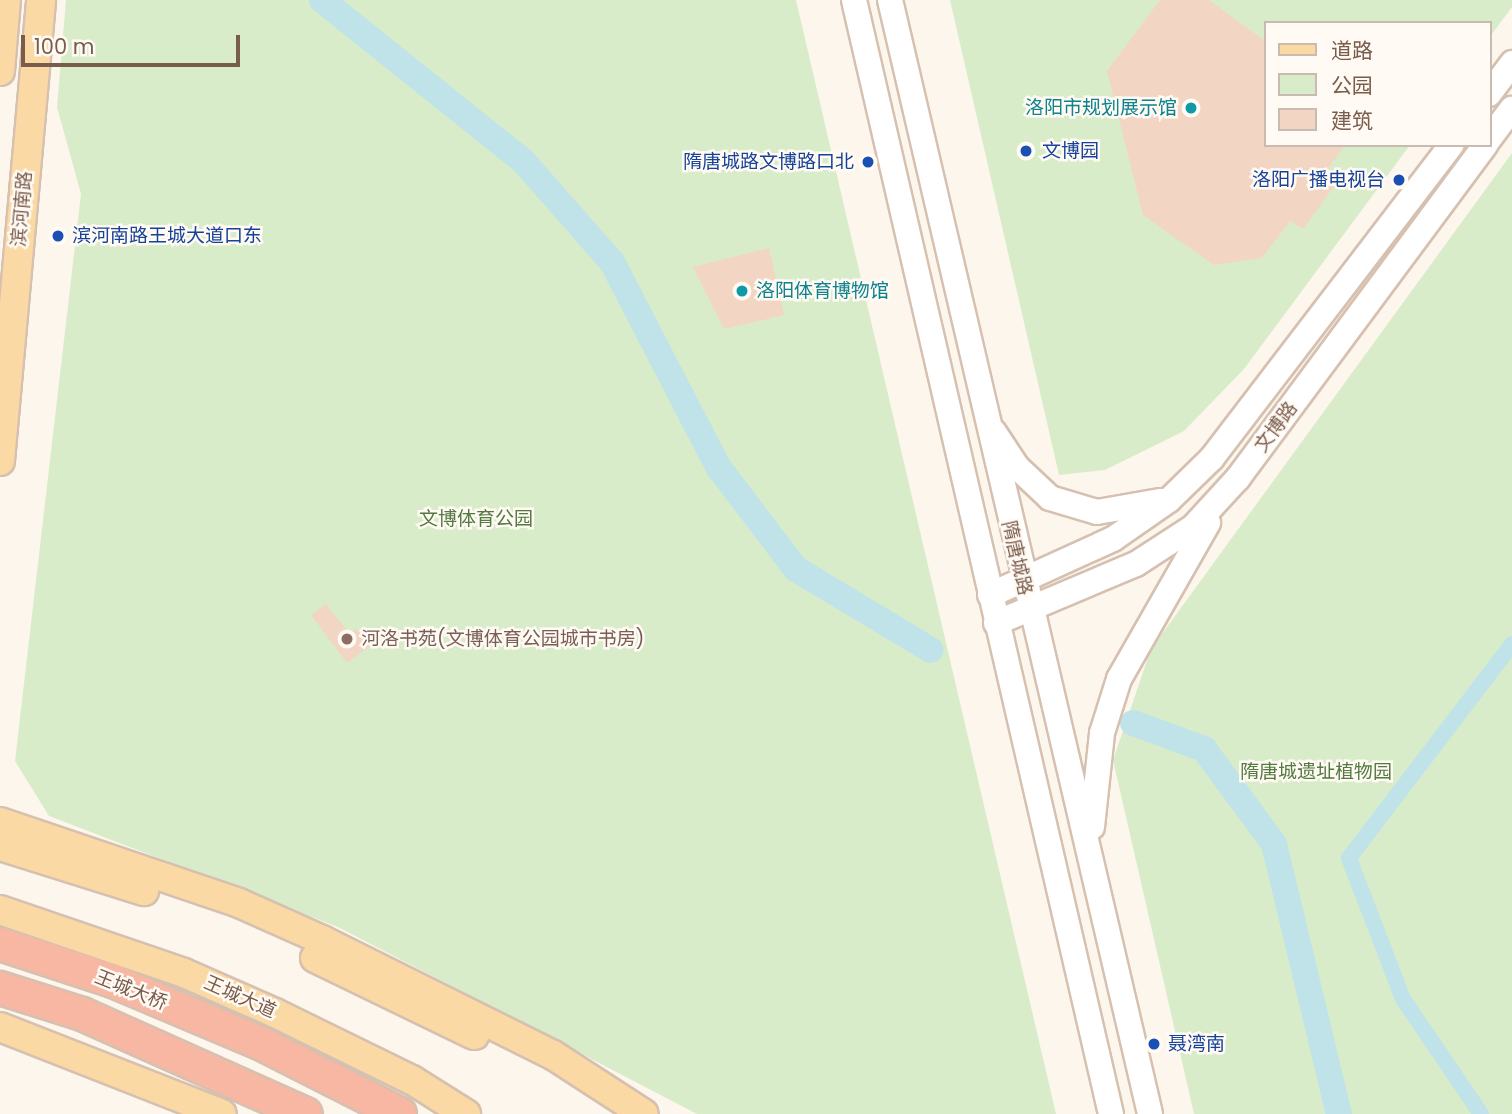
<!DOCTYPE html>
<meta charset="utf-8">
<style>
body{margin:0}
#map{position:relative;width:1512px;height:1114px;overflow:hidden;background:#fdf6ec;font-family:Poppins,"Noto Sans SC",sans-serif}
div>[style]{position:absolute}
.green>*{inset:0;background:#d8ecc9}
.canal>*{height:16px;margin:-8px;padding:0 8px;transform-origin:8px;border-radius:8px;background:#bfe3e8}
.river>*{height:26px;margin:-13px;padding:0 13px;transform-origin:13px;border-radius:13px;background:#bfe3e8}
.building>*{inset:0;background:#f3d5c3}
.roads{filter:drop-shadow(2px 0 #d6c0b0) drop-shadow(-2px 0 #d6c0b0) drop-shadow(0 2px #d6c0b0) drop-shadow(0 -2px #d6c0b0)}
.secondary>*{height:24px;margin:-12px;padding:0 12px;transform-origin:12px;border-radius:12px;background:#fff}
.primary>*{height:28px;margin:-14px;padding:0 14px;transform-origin:14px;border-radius:14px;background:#fbd9a5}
.highway>*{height:32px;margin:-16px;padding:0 16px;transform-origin:16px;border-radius:16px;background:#f7b7a3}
.dots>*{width:19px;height:19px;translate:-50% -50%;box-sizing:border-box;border:4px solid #fffaf3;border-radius:50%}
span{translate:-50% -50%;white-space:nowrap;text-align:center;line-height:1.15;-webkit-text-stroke:5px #fffaf3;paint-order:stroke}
.culture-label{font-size:19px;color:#0d838f}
.right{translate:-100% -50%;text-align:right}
.left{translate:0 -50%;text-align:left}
.transit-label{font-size:19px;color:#164399}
.street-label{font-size:19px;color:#7a5c4d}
.park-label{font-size:19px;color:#537a41}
.education-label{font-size:19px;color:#785e54}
.legend{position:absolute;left:1264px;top:21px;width:228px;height:126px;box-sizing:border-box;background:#fffaf3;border:2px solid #cabbb1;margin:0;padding:9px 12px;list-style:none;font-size:21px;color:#7a5c4d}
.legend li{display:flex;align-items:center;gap:14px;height:35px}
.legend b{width:35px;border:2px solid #cabbb1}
.scale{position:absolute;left:21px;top:35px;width:219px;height:32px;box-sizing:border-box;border:4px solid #7a5c4d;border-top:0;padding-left:9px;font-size:21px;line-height:24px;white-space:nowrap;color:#7a5c4d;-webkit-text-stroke:5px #fffaf3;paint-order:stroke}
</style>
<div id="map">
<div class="green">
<div style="clip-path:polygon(66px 0,796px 0,1056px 1114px,697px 1114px,338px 927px,49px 816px,15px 761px,81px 194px,57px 107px)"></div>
<div style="clip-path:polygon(950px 0,1512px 0,1512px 7px,1489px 38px,1489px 23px,1265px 23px,1265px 145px,1410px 145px,1244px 369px,1184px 431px,1105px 470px,1059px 475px)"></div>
<div style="clip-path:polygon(1512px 153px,1512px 1114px,1194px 1114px,1113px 760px,1151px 649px)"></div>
</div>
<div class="canal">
<div style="left:1481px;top:1114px;width:139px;rotate:-124.1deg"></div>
<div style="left:1403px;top:999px;width:151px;rotate:-111deg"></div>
<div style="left:1349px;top:858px;width:269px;rotate:-52.7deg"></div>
</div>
<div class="river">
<div style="left:322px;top:0;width:259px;rotate:38.7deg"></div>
<div style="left:524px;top:162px;width:133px;rotate:48.7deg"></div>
<div style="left:612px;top:262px;width:232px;rotate:62.6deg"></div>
<div style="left:719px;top:468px;width:127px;rotate:52.7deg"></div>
<div style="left:796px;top:569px;width:157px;rotate:31deg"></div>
<div style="left:1133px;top:723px;width:76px;rotate:20.1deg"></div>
<div style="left:1204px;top:749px;width:118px;rotate:53.6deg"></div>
<div style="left:1274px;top:844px;width:278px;rotate:76.5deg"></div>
</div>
<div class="building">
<div style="clip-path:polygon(1160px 0,1209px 0,1265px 41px,1265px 145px,1345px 145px,1327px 170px,1340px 178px,1303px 229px,1290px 221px,1262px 258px,1214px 265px,1143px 215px,1107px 71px)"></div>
<div style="clip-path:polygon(769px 248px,784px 315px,724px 329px,693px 267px)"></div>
<div style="clip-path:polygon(326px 604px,349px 633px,357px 629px,370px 646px,347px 663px,311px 615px)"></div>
</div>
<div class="roads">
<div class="secondary">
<div style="left:854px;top:0;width:1143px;rotate:77.01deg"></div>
<div style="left:890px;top:0;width:1144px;rotate:76.86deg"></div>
<div style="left:1489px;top:94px;width:39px;rotate:-53deg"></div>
<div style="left:1489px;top:139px;width:38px;rotate:-53deg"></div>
<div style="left:994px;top:432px;width:42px;rotate:56.7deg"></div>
<div style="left:1017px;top:467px;width:45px;rotate:43.2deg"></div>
<div style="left:1050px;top:498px;width:49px;rotate:16.6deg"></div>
<div style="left:1097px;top:512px;width:65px;rotate:-9.8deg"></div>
<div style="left:990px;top:595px;width:135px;rotate:-24.5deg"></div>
<div style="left:1113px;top:539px;width:68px;rotate:-34.9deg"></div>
<div style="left:1169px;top:500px;width:60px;rotate:-44.3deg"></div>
<div style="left:1212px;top:458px;width:394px;rotate:-52.6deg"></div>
<div style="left:996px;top:623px;width:152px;rotate:-22.9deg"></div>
<div style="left:1136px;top:564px;width:68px;rotate:-33deg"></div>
<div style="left:1193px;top:527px;width:67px;rotate:-47.4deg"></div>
<div style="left:1238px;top:478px;width:415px;rotate:-53.4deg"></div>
<div style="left:1092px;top:827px;width:95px;rotate:-83.9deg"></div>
<div style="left:1102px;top:733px;width:57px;rotate:-72.5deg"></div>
<div style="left:1119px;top:679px;width:180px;rotate:-60.3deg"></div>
</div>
<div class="primary">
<div style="left:0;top:71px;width:71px;rotate:-85.2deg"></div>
<div style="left:0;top:461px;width:463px;rotate:-84.9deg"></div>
<div style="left:0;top:822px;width:252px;rotate:18.7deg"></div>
<div style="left:239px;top:903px;width:91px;rotate:24deg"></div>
<div style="left:322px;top:940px;width:258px;rotate:26.5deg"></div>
<div style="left:553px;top:1055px;width:108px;rotate:33deg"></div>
<div style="left:0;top:846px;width:151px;rotate:17.4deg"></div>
<div style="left:0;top:910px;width:194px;rotate:18.9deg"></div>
<div style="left:184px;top:973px;width:99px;rotate:23.7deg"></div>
<div style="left:275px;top:1013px;width:153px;rotate:26.1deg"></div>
<div style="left:412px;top:1080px;width:64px;rotate:32.2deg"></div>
<div style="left:315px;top:958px;width:177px;rotate:25.8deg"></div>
<div style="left:0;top:1027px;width:238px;rotate:21.4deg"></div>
</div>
<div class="highway">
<div style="left:0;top:944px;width:119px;rotate:18.1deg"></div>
<div style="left:113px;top:981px;width:160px;rotate:22.9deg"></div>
<div style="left:260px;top:1043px;width:157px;rotate:26.9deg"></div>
<div style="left:0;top:988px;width:86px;rotate:17.6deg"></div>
<div style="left:82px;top:1014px;width:245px;rotate:24.1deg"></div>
</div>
</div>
<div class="dots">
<div style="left:1191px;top:108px;background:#0f9aa8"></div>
<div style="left:1026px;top:151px;background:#1a4fb4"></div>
<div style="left:868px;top:162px;background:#1a4fb4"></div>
<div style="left:1399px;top:180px;background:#1a4fb4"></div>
<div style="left:58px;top:236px;background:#1a4fb4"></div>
<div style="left:742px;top:291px;background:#0f9aa8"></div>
<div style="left:347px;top:639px;background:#8d6e63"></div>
<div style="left:1154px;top:1044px;background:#1a4fb4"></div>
</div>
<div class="culture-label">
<span class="right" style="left:1177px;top:108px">洛阳市规划展示馆</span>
<span class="left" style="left:756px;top:291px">洛阳体育博物馆</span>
</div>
<div class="transit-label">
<span class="left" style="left:1042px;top:151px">文博园</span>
<span class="right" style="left:854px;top:162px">隋唐城路文博路口北</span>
<span class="right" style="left:1385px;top:180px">洛阳广播电视台</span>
<span class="left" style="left:72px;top:236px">滨河南路王城大道口东</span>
<span class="left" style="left:1168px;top:1044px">聂湾南</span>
</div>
<div class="street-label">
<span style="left:22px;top:209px;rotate:-85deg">滨河南路</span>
<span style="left:1276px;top:427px;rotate:-53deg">文博路</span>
<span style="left:1017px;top:558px;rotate:77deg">隋唐城路</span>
<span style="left:131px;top:990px;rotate:22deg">王城大桥</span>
<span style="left:240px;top:997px;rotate:24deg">王城大道</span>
</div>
<div class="park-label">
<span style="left:476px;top:519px">文博体育公园</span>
<span style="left:1316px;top:772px">隋唐城遗址植物园</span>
</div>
<div class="education-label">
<span class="left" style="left:361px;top:639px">河洛书苑(文博体育公园城市书房)</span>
</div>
<ul class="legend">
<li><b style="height:9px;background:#fbd9a5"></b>道路</li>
<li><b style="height:19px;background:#d8ecc9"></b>公园</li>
<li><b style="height:19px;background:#f3d5c3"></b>建筑</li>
</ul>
<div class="scale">100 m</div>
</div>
